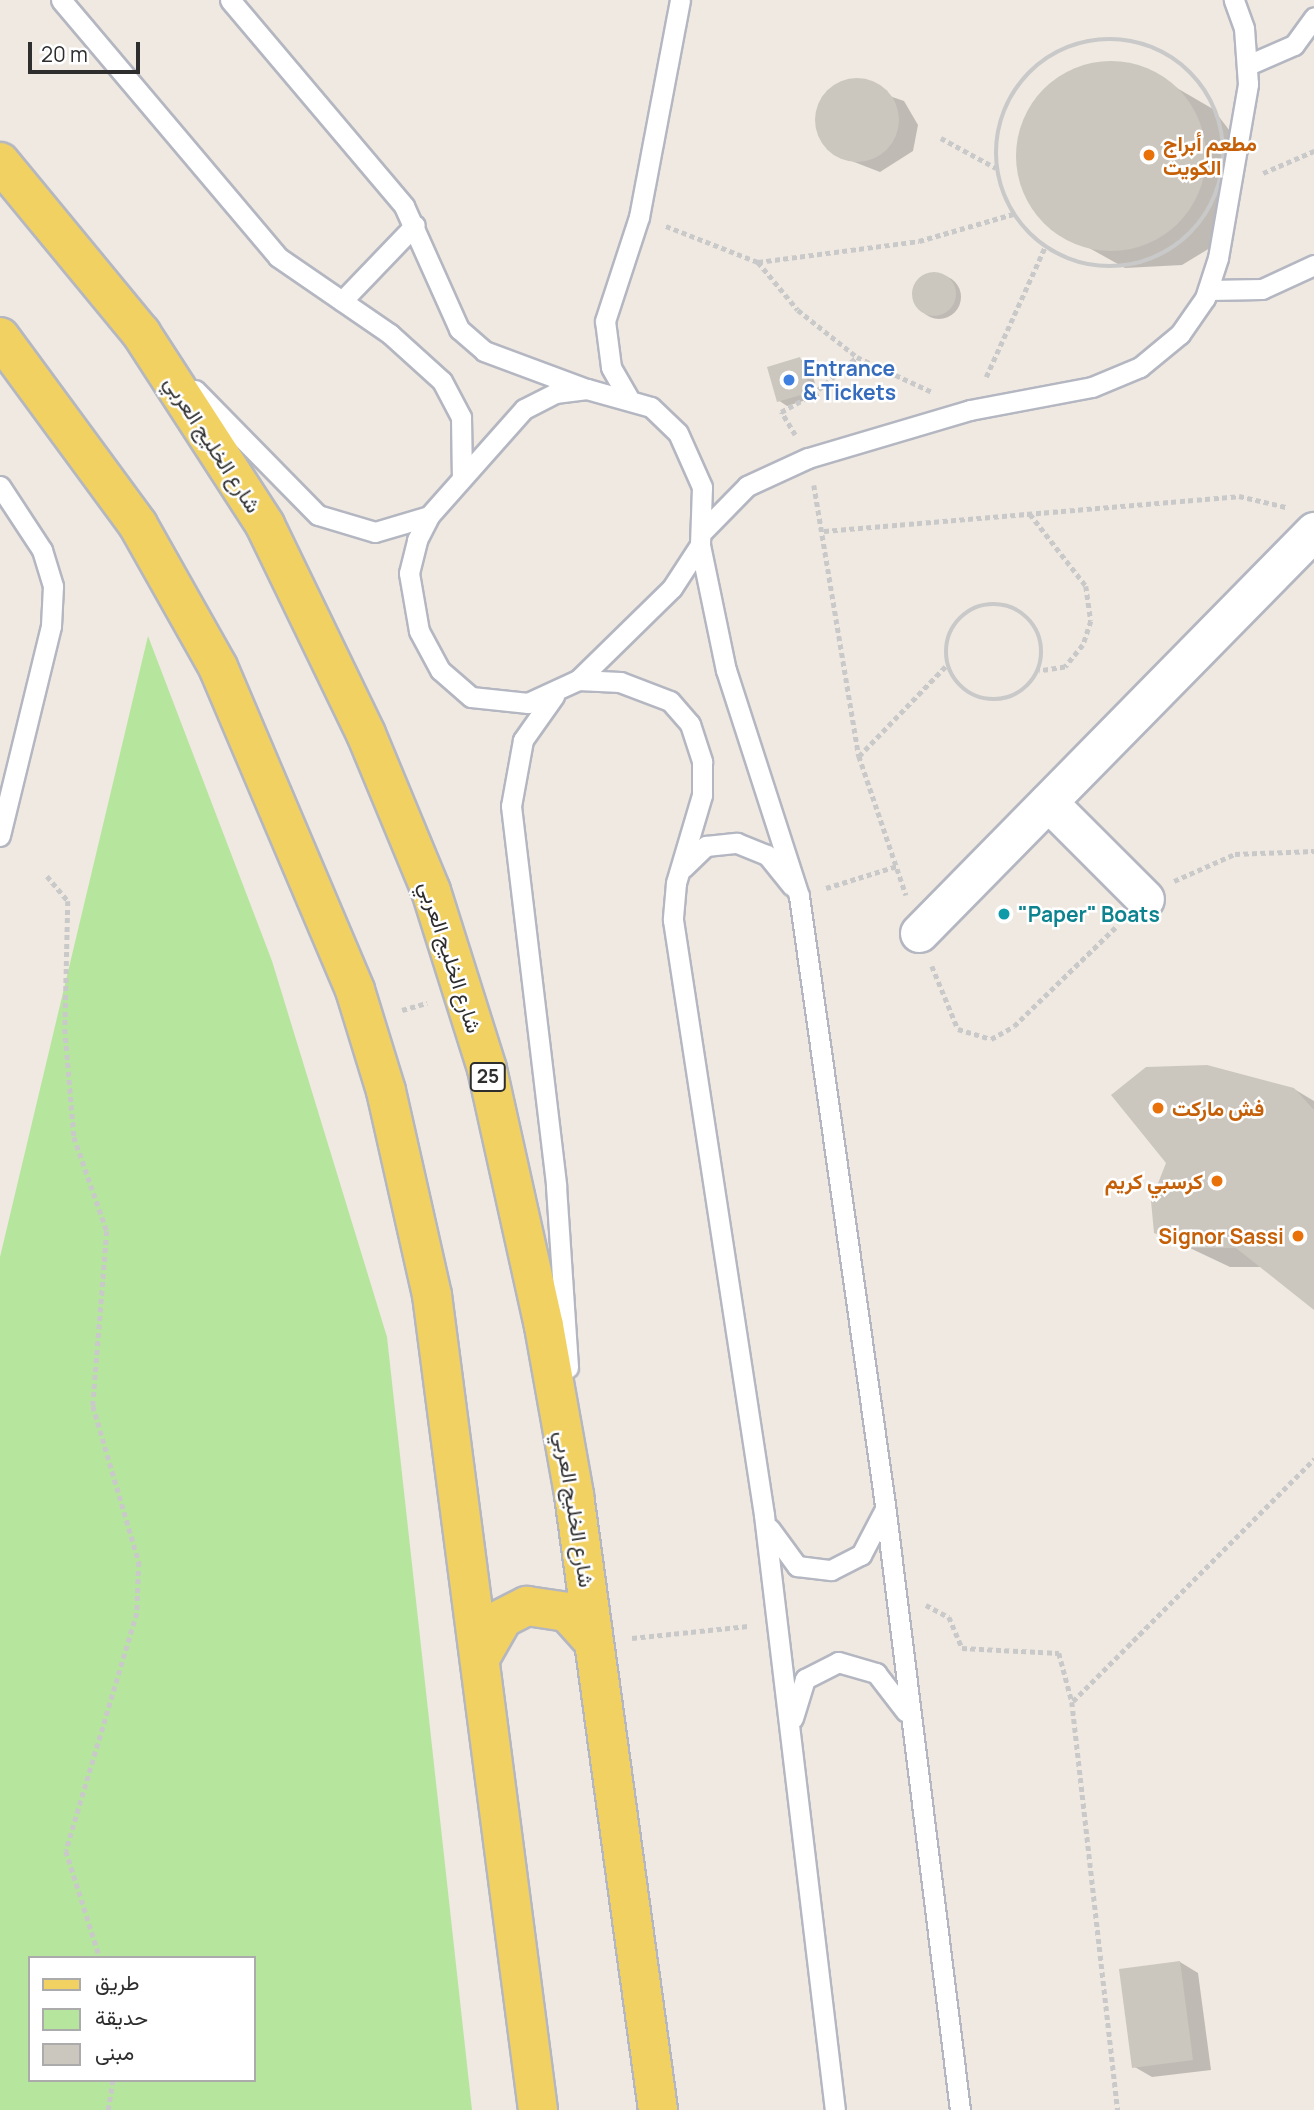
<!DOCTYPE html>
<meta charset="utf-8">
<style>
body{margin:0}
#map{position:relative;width:1314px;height:2110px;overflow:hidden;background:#efe9e1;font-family:Manrope,Vazirmatn,sans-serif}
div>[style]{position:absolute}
.green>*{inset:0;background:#b6e59e}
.shadow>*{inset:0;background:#0003}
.round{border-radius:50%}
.building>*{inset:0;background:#cbc7bf}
.path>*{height:4.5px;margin-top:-2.25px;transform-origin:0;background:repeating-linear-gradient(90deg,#c9c9c9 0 5px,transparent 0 8.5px)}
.path>.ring{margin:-2.25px;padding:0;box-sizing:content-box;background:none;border:4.5px solid #c9c9c9;border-radius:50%}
.roads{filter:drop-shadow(2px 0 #b4b7c1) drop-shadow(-2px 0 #b4b7c1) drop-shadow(0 2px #b4b7c1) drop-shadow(0 -2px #b4b7c1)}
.lane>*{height:19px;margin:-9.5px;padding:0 9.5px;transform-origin:9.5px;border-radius:9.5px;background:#fff}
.street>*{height:37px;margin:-18.5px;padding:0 18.5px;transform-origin:18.5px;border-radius:18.5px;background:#fff}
.primary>*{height:38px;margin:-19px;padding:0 19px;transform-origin:19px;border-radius:19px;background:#f2d163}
.dots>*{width:19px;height:19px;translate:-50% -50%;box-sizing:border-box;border:4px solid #fff;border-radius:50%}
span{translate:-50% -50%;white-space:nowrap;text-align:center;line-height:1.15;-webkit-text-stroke:5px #fff;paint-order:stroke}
.shield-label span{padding:2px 5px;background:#fff;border:2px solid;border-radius:5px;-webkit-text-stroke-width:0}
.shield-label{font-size:19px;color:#2e2e2e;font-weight:700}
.food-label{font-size:21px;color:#c56008;font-weight:700}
.left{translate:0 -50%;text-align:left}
.right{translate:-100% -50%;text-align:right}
.shop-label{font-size:21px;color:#366cbe;font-weight:700}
.street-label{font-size:21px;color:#2e2e2e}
.culture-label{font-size:21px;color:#0d838f;font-weight:700}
.legend{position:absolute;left:28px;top:1956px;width:228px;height:126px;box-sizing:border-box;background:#fff;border:2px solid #ababab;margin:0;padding:9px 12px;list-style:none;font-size:21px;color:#2e2e2e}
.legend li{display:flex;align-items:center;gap:14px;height:35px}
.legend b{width:35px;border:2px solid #ababab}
.scale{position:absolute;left:28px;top:42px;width:112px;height:32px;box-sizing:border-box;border:4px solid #2e2e2e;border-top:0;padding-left:9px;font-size:21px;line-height:24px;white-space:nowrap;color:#2e2e2e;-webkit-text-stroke:5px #fff;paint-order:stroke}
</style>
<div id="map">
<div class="green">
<div style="clip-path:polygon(evenodd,148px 636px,272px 961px,387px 1337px,472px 2110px,0 2110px,0 1257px,148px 636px,30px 1958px,254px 1958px,254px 2080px,30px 2080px,30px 1958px)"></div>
</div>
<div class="shadow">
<div style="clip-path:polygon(1089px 64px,1139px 66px,1213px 109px,1233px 135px,1242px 171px,1239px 204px,1210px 248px,1182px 265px,1125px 268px,1082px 244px,1045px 223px,1018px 173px,1018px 141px,1036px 99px,1059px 77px)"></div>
<div style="clip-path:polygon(846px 81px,904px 101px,918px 125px,913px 151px,880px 172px,836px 155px,817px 121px,824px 97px)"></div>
<div class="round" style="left:917px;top:275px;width:44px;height:44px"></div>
<div style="clip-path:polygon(800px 359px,809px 364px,819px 396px,787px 406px,778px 400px)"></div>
<div style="clip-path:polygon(1294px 1089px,1314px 1101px,1314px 1306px,1263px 1267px,1230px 1267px,1156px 1232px)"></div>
<div style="clip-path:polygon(1180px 1962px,1198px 1973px,1211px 2070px,1152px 2077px,1133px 2066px)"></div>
</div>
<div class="building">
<div class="round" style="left:1016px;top:61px;width:190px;height:190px"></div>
<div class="round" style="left:815px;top:78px;width:84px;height:84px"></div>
<div class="round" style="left:912px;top:272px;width:44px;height:44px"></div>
<div style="clip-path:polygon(800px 357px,811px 392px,777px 402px,767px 367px)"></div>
<div style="clip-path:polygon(1207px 1065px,1294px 1088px,1314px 1110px,1314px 1310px,1236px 1248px,1193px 1248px,1154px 1233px,1151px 1201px,1166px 1163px,1111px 1095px,1146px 1067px)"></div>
<div style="clip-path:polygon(1180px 1961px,1193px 2060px,1132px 2068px,1119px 1969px)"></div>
</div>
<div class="path">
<div class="ring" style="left:996px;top:39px;width:223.5px;height:223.5px"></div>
<div style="left:941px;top:138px;width:63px;rotate:28.6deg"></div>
<div style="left:1263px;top:173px;width:56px;rotate:-23.3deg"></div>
<div style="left:666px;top:226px;width:99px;rotate:21.4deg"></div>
<div style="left:758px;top:262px;width:62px;rotate:50.2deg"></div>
<div style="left:798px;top:310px;width:75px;rotate:38.5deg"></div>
<div style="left:857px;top:357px;width:83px;rotate:25deg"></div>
<div style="left:758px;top:262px;width:162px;rotate:-7.4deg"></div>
<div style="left:919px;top:241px;width:98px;rotate:-16deg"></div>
<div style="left:986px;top:377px;width:143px;rotate:-65.6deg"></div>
<div style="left:795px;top:435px;width:27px;rotate:-121deg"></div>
<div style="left:781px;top:412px;width:35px;rotate:-29deg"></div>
<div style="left:812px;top:395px;width:59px;rotate:-40.2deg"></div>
<div style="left:814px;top:485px;width:275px;rotate:80.6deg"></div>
<div style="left:859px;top:756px;width:147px;rotate:71.3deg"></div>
<div style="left:1030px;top:514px;width:91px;rotate:52.1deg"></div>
<div style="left:1086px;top:586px;width:35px;rotate:82deg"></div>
<div style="left:1091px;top:621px;width:25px;rotate:108deg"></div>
<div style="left:1083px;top:645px;width:28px;rotate:129deg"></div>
<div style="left:1065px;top:667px;width:26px;rotate:171deg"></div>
<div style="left:824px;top:531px;width:416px;rotate:-4.8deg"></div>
<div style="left:1239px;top:496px;width:48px;rotate:13.2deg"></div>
<div class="ring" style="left:946px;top:604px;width:91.5px;height:91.5px"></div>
<div style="left:859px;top:756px;width:127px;rotate:-46deg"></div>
<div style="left:47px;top:876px;width:33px;rotate:50deg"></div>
<div style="left:68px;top:901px;width:128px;rotate:91.3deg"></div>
<div style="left:65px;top:1029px;width:108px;rotate:85.2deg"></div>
<div style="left:74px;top:1137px;width:100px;rotate:70.7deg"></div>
<div style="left:107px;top:1231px;width:176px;rotate:94.6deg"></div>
<div style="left:93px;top:1406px;width:163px;rotate:73.6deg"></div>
<div style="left:139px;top:1562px;width:51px;rotate:92.2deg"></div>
<div style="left:137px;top:1613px;width:248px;rotate:106.6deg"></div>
<div style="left:66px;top:1851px;width:112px;rotate:72.4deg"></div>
<div style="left:1174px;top:881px;width:67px;rotate:-23.9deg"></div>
<div style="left:1235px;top:854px;width:79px;rotate:-2.2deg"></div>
<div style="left:826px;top:888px;width:74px;rotate:-17.2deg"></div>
<div style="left:932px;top:966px;width:68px;rotate:67.6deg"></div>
<div style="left:958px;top:1029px;width:34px;rotate:17deg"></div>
<div style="left:991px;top:1039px;width:26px;rotate:-29deg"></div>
<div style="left:1014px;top:1026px;width:145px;rotate:-44.2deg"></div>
<div style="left:402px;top:1010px;width:26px;rotate:-16deg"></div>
<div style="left:926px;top:1605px;width:26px;rotate:28deg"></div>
<div style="left:949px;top:1617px;width:34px;rotate:67deg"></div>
<div style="left:962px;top:1648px;width:97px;rotate:3deg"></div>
<div style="left:1059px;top:1653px;width:51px;rotate:75.1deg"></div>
<div style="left:1072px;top:1702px;width:411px;rotate:83.6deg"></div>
<div style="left:632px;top:1638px;width:117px;rotate:-5.9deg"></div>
<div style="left:1073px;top:1701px;width:342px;rotate:-45.1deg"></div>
<div style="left:108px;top:2110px;width:30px;rotate:-81deg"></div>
</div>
<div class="roads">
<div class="lane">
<div style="left:61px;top:0;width:336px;rotate:49.8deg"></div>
<div style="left:278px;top:257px;width:136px;rotate:34.5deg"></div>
<div style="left:390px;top:334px;width:70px;rotate:42.1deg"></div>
<div style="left:442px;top:381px;width:41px;rotate:62.2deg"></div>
<div style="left:461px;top:417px;width:61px;rotate:89.1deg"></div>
<div style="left:230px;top:0;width:270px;rotate:49.8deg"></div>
<div style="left:404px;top:206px;width:135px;rotate:65.9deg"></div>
<div style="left:459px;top:329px;width:33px;rotate:41deg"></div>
<div style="left:484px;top:351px;width:109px;rotate:20.4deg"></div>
<div style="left:1248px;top:65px;width:50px;rotate:-23.5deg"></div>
<div style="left:1294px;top:45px;width:34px;rotate:-54deg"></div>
<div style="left:1208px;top:290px;width:54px;rotate:-1.1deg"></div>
<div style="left:1262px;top:289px;width:57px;rotate:-24.8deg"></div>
<div style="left:342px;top:301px;width:105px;rotate:-46.2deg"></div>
<div style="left:587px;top:389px;width:66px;rotate:15.7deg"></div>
<div style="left:651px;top:407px;width:37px;rotate:44deg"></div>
<div style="left:678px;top:433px;width:59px;rotate:66deg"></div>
<div style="left:702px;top:487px;width:58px;rotate:92deg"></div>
<div style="left:700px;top:545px;width:51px;rotate:123.1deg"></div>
<div style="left:672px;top:588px;width:132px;rotate:135.6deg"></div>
<div style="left:578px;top:680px;width:55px;rotate:155.3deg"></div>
<div style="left:528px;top:703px;width:57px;rotate:-174deg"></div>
<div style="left:471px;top:697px;width:41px;rotate:-138.9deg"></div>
<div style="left:440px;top:670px;width:44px;rotate:-118.3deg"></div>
<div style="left:419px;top:631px;width:59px;rotate:-99.8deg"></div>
<div style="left:409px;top:573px;width:34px;rotate:-76deg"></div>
<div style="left:417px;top:540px;width:27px;rotate:-63deg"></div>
<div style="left:429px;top:516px;width:143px;rotate:-48.4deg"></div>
<div style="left:524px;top:409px;width:35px;rotate:-27deg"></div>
<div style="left:555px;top:393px;width:32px;rotate:-7deg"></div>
<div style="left:195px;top:390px;width:175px;rotate:45.5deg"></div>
<div style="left:318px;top:515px;width:59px;rotate:16.6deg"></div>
<div style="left:375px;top:532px;width:56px;rotate:-16.5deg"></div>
<div style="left:628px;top:397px;width:34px;rotate:-120deg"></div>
<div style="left:611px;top:367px;width:46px;rotate:-97.4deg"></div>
<div style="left:605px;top:321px;width:109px;rotate:-71.9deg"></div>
<div style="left:639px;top:217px;width:221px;rotate:-79.3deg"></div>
<div style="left:0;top:486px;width:77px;rotate:56.7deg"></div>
<div style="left:42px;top:550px;width:38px;rotate:73deg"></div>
<div style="left:53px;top:586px;width:40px;rotate:92.9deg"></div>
<div style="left:51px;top:626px;width:216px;rotate:103.7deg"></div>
<div style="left:702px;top:532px;width:64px;rotate:-45.6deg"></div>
<div style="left:747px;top:486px;width:67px;rotate:-24.7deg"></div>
<div style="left:808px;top:458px;width:169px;rotate:-16.5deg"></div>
<div style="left:970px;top:410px;width:124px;rotate:-10.7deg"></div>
<div style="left:1092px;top:387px;width:52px;rotate:-22.6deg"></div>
<div style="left:1140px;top:367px;width:52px;rotate:-39.5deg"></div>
<div style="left:1180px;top:334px;width:44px;rotate:-55.2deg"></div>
<div style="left:1205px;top:298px;width:42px;rotate:-72deg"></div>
<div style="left:1218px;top:258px;width:177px;rotate:-80.2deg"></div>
<div style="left:1248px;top:84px;width:56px;rotate:-94.1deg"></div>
<div style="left:1244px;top:28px;width:30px;rotate:-110deg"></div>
<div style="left:700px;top:545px;width:128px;rotate:78.3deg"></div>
<div style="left:726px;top:670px;width:237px;rotate:72.1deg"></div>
<div style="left:799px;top:896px;width:615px;rotate:81.96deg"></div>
<div style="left:885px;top:1505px;width:610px;rotate:82.93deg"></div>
<div style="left:578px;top:680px;width:42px;rotate:2.7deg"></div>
<div style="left:620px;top:682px;width:53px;rotate:20.8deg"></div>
<div style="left:670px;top:701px;width:30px;rotate:49deg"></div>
<div style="left:690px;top:724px;width:40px;rotate:72deg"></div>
<div style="left:702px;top:762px;width:33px;rotate:90deg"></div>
<div style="left:702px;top:795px;width:92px;rotate:106.5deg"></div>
<div style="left:676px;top:883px;width:37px;rotate:95deg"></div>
<div style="left:673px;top:920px;width:602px;rotate:81.3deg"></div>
<div style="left:764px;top:1515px;width:599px;rotate:83.2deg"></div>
<div style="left:554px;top:696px;width:54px;rotate:125.2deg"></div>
<div style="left:523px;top:740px;width:67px;rotate:100.3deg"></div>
<div style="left:511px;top:806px;width:383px;rotate:83.2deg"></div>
<div style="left:556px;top:1186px;width:182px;rotate:86.2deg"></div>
<div style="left:683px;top:868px;width:32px;rotate:-44deg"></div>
<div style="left:706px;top:846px;width:31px;rotate:-6deg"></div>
<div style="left:737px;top:843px;width:32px;rotate:22deg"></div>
<div style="left:767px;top:855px;width:40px;rotate:51deg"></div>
<div style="left:770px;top:1529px;width:46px;rotate:53.9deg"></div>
<div style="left:797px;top:1566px;width:34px;rotate:7deg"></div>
<div style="left:831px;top:1570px;width:34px;rotate:-27deg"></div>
<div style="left:861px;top:1555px;width:50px;rotate:-62.4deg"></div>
<div style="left:793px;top:1718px;width:41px;rotate:-72.9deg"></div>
<div style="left:805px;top:1679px;width:37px;rotate:-27deg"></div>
<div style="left:838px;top:1662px;width:40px;rotate:16deg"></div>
<div style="left:876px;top:1673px;width:49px;rotate:52.4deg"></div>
</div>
<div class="street">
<div style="left:1048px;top:802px;width:137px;rotate:45deg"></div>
<div style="left:919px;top:933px;width:564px;rotate:-45.5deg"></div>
</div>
<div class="primary">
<div style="left:0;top:162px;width:222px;rotate:50.5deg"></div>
<div style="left:141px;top:333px;width:229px;rotate:57.1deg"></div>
<div style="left:265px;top:525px;width:232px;rotate:64.2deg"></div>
<div style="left:366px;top:734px;width:170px;rotate:67.5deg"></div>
<div style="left:431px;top:891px;width:187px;rotate:72.5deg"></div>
<div style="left:487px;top:1069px;width:263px;rotate:77.5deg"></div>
<div style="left:544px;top:1326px;width:172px;rotate:79.9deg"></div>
<div style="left:574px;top:1495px;width:621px;rotate:82.22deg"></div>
<div style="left:0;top:337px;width:233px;rotate:53.7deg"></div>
<div style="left:138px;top:525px;width:163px;rotate:60.6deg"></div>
<div style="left:218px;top:667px;width:351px;rotate:67deg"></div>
<div style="left:355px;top:990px;width:106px;rotate:72.9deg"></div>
<div style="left:386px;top:1091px;width:209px;rotate:77.3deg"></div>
<div style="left:432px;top:1295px;width:822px;rotate:82.59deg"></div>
<div style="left:483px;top:1653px;width:40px;rotate:-60.3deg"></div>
<div style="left:503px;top:1618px;width:27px;rotate:-27deg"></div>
<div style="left:527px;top:1606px;width:40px;rotate:8.5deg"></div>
<div style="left:567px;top:1612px;width:40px;rotate:48deg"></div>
</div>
</div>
<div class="dots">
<div style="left:1149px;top:155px;background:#e8710a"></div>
<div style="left:789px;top:380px;background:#3f7fe0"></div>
<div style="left:1004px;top:914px;background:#0f9aa8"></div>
<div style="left:1158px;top:1108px;background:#e8710a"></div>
<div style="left:1217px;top:1181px;background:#e8710a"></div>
<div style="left:1298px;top:1236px;background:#e8710a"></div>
</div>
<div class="shield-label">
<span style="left:488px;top:1077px">25</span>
</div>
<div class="food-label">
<span class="left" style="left:1163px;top:155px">مطعم أبراج<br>الكويت</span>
<span class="left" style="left:1172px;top:1108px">فش ماركت</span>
<span class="right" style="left:1203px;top:1181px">كرسبي كريم</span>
<span class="right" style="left:1284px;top:1236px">Signor Sassi</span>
</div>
<div class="shop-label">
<span class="left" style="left:803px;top:380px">Entrance<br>&amp; Tickets</span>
</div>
<div class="street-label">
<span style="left:213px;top:444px;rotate:57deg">شارع الخليج العربي</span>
<span style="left:451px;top:957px;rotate:72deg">شارع الخليج العربي</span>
<span style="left:575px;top:1509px;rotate:81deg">شارع الخليج العربي</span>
</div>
<div class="culture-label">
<span class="left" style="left:1018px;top:914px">"Paper" Boats</span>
</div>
<ul class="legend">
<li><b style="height:9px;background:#f2d163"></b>طريق</li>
<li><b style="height:19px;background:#b6e59e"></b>حديقة</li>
<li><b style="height:19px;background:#cbc7bf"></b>مبنى</li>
</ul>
<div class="scale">20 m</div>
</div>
